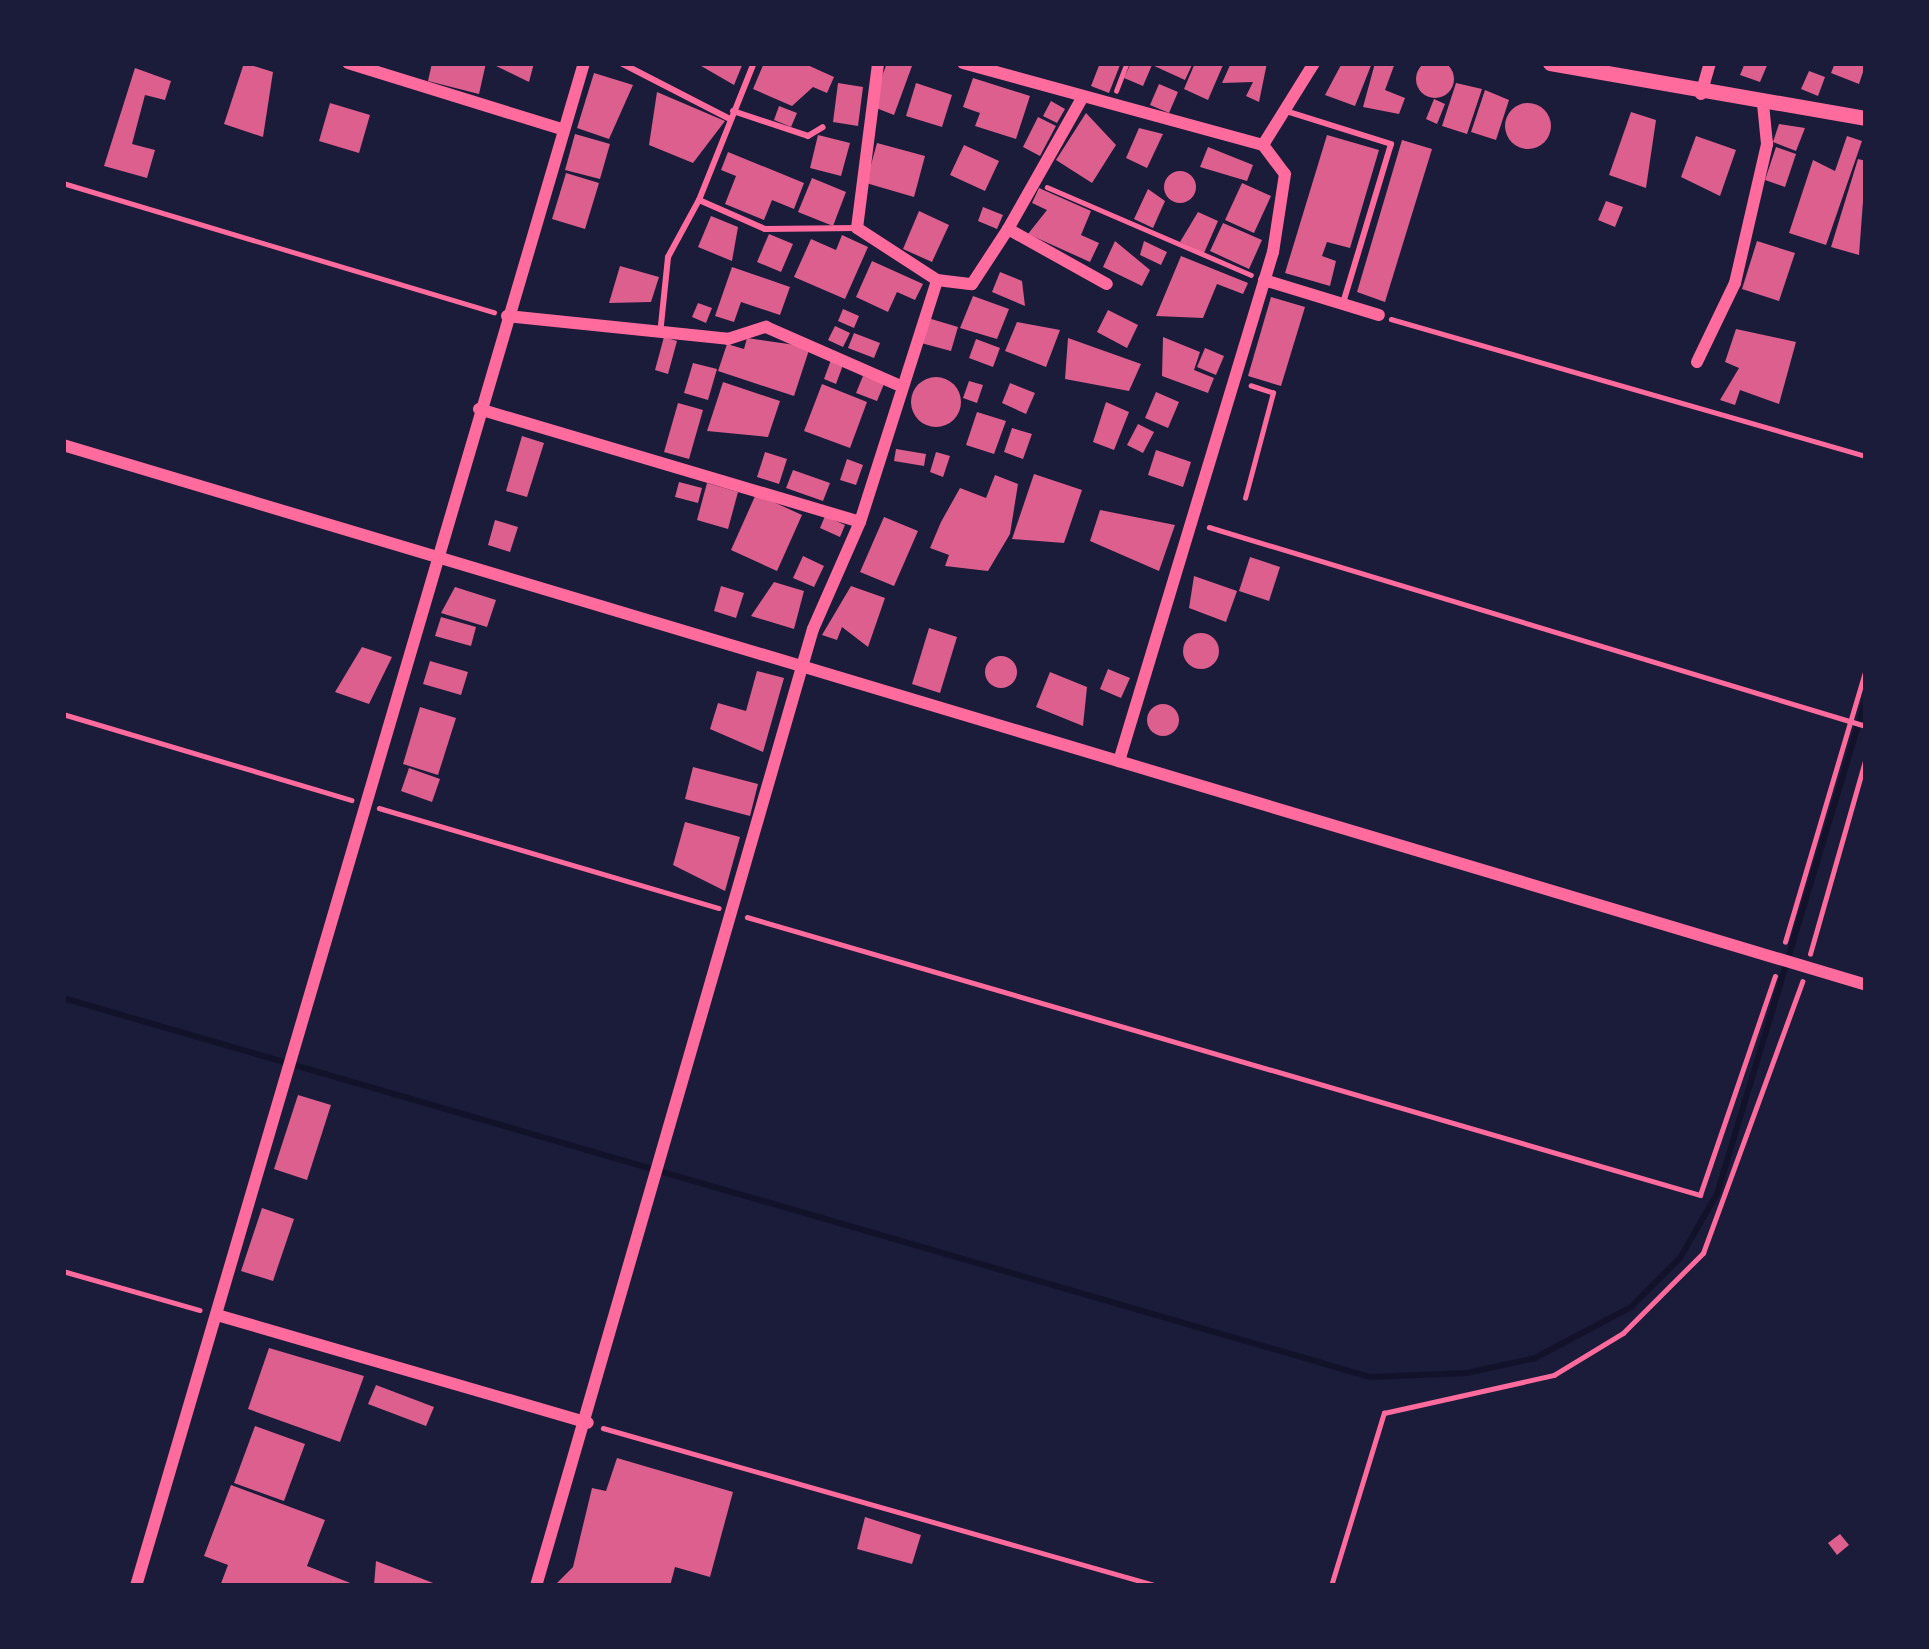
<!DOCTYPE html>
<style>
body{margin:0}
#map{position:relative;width:1929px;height:1649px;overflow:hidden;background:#1b1b3a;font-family:Poppins,sans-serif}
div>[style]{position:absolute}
.stream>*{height:6px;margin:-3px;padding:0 3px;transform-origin:3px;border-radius:3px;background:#12122b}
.building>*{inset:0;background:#dd5f8e}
.round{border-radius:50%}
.path>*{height:4.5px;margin:-2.25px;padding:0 2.25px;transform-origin:2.25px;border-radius:2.25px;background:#ff6b9d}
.service>*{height:6px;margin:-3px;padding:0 3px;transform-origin:3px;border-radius:3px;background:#ff6b9d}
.minor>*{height:12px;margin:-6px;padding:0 6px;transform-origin:6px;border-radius:6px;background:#ff6b9d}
.tertiary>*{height:15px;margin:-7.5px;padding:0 7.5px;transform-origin:7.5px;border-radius:7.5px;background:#ff6b9d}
span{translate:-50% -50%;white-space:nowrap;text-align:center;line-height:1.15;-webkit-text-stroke:12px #1b1b3a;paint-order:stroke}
.frame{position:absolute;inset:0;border:66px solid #1b1b3a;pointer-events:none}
</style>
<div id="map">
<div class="stream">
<div style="left:63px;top:998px;width:1361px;rotate:16.17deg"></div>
<div style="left:1370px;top:1377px;width:97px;rotate:-2.4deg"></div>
<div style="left:1467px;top:1373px;width:70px;rotate:-12.4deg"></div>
<div style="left:1535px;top:1358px;width:109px;rotate:-28deg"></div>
<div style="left:1631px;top:1307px;width:69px;rotate:-45deg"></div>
<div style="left:1680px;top:1258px;width:74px;rotate:-60deg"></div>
<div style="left:1717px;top:1194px;width:517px;rotate:-73.25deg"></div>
</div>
<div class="building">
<div class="round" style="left:1416px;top:60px;width:38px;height:38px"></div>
<div style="clip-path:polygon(244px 63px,273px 72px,263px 137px,224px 124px)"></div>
<div style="clip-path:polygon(432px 63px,486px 63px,479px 94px,428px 81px)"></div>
<div style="clip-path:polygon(490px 63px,534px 63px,529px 82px)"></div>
<div style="clip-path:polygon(696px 63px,743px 63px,734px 85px)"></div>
<div style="clip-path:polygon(764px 63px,803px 63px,834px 77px,827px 93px,813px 87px,792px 106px,753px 89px)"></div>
<div style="clip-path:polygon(887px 63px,912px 66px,894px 115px,871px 106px)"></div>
<div style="clip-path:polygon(1100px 63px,1120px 65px,1109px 93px,1091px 86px)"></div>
<div style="clip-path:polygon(1131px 63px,1193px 63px,1185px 80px,1152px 65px,1143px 86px,1124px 78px)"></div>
<div style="clip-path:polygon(1195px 63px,1223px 65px,1208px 100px,1184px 89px)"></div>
<div style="clip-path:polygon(1231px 63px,1267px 63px,1259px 102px,1246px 96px,1253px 82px,1222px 83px)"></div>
<div style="clip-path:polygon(1342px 63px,1372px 63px,1355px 106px,1325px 95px)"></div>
<div style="clip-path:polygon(1375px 63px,1395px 63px,1385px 90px,1405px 98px,1399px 114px,1363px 107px)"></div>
<div style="clip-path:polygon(1745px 63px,1768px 63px,1760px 82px,1740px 75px)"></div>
<div style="clip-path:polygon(1835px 63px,1866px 63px,1859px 84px,1831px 73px)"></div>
<div style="clip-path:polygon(135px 68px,171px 81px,165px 100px,145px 95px,132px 144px,155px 150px,147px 178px,104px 166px)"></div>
<div style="clip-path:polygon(1809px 71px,1825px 77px,1818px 96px,1801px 89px)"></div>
<div style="clip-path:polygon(594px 73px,633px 85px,609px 139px,577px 128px)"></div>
<div style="clip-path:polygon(973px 78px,1030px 96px,1016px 139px,975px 126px,980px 113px,963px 107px)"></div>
<div style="clip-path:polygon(838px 83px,863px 87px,858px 126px,833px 122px)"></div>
<div style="clip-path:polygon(916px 83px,952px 95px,942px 127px,906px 116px)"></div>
<div style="clip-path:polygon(1456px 83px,1482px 89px,1467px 134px,1442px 126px)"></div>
<div style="clip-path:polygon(1159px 84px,1178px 92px,1169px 113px,1150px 105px)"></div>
<div style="clip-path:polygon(1485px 90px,1509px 100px,1496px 140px,1471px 132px)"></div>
<div style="clip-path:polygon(657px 92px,725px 121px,693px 163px,649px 145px)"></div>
<div style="clip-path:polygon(1434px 99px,1445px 104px,1437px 124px,1426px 119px)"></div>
<div style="clip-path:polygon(1051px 101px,1065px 109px,1057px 123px,1043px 116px)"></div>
<div style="clip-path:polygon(330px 103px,370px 115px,359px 153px,319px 141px)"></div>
<div class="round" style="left:1505px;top:103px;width:46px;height:46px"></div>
<div style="clip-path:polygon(779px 106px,797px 113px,791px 127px,774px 120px)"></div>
<div style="clip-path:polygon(1631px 112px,1656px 120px,1646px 188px,1609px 175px)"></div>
<div style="clip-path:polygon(1086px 113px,1116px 145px,1092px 183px,1056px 160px)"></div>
<div style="clip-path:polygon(1038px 117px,1056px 126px,1040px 156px,1023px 147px)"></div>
<div style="clip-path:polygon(1779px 124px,1805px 128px,1796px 151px,1773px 142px)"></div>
<div style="clip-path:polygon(1139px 128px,1163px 134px,1147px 168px,1126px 158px)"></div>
<div style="clip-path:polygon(575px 134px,610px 144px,600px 179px,565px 170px)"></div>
<div style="clip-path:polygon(818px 135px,850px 143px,841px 176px,810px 168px)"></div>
<div style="clip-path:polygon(1327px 135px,1379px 150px,1350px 248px,1327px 242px,1322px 256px,1336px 261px,1330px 286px,1285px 273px)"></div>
<div style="clip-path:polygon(1696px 136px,1736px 150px,1720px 196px,1681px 177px)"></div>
<div style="clip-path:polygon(1847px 136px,1862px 141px,1826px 245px,1789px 233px,1813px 160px,1835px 171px)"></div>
<div style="clip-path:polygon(1402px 140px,1432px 149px,1385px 302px,1357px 292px)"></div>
<div style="clip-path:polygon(877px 143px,925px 156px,914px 197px,866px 183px)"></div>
<div style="clip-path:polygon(964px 145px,999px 161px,985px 191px,950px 175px)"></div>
<div style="clip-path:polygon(1208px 147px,1253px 165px,1247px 181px,1200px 167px)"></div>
<div style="clip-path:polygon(1776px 147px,1796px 154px,1785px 187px,1765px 180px)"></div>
<div style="clip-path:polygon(728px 152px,804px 183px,794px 209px,772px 200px,764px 220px,725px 204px,736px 176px,721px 170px)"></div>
<div style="clip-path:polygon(1858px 159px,1866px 161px,1859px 255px,1831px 247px)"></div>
<div class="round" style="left:1164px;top:171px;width:32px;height:32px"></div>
<div style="clip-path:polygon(566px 173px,599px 183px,585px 229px,552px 219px)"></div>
<div style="clip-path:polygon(812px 178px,846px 192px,833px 226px,798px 212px)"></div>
<div style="clip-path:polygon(1242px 183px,1271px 196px,1254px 233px,1225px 220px)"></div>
<div style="clip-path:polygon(1039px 188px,1091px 211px,1081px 235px,1099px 243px,1090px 262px,1028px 234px,1047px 210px,1032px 203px)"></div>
<div style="clip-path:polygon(1148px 189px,1165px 201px,1153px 228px,1134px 219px)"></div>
<div style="clip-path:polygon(1606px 201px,1623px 207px,1615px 227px,1598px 220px)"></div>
<div style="clip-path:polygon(983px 207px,1003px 215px,997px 229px,978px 221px)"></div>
<div style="clip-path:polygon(919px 211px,949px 225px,932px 262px,903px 249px)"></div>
<div style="clip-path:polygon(1198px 212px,1218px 221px,1204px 253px,1180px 242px)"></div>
<div style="clip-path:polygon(711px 216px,738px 227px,732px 261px,698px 247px)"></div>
<div style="clip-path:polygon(1223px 223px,1262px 240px,1249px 269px,1210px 251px)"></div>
<div style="clip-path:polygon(769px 234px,793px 244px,781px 272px,757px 262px)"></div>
<div style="clip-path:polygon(842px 235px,868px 247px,845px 299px,794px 277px,811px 239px,836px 250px)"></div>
<div style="clip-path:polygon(1115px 241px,1150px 270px,1142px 286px,1103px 267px)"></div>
<div style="clip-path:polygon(1144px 241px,1167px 252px,1161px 265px,1140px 255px)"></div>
<div style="clip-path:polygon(1757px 241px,1795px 253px,1779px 301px,1742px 289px)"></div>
<div style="clip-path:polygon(1181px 256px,1248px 283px,1243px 294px,1217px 284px,1203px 318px,1156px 316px)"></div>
<div style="clip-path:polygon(872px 261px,923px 284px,915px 300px,897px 292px,888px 312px,856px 297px)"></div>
<div style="clip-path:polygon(620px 266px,659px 277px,651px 302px,609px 303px)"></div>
<div style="clip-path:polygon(732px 267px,790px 287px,780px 315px,741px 302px,734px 322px,715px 316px)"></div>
<div style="clip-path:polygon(1000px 272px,1022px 281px,1025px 306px,992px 292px)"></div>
<div style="clip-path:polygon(973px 296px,1009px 309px,997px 339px,960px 328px)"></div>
<div style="clip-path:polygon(1271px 297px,1305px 307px,1281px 386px,1248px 376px)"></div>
<div style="clip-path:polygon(698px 303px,712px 308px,706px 323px,692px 317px)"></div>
<div style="clip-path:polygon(843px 309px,859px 316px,854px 328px,838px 321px)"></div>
<div style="clip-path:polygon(1108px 310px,1138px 325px,1127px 348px,1097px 332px)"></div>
<div style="clip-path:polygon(928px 318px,958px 327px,951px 351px,921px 343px)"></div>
<div style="clip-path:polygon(1017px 322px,1060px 330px,1046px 367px,1005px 351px)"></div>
<div style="clip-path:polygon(835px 326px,850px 333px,843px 347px,828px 340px)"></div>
<div style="clip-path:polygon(1736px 329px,1796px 342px,1779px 404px,1740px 390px,1735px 405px,1720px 400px,1739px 368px,1725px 362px)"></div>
<div style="clip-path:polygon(854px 333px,880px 343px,874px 358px,848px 348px)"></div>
<div style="clip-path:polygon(664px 337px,677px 341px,668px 374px,655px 370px)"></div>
<div style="clip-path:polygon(1163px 337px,1200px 352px,1194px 370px,1214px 378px,1208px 393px,1162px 376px)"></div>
<div style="clip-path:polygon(747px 338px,810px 347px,794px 396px,718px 371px,727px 344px,744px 349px)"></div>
<div style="clip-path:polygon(1068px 338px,1141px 364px,1129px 391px,1065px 379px)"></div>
<div style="clip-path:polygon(976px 339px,1000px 348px,993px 367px,969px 358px)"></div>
<div style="clip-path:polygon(1205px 348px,1224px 356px,1216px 375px,1197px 367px)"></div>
<div style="clip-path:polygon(831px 360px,843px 365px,836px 384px,824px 379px)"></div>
<div style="clip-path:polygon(693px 363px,717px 369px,708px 400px,684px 393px)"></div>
<div style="clip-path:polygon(863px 376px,884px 384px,877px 401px,856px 393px)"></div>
<div class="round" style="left:911px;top:377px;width:50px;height:50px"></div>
<div style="clip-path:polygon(969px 381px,983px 385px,977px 403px,963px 398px)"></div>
<div style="clip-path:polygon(723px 382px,780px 401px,768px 437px,707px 431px)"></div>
<div style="clip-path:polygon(1010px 383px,1035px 393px,1026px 414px,1002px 403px)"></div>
<div style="clip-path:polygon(822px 384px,867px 402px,850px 448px,804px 431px)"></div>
<div style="clip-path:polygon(1156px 392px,1179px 402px,1168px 428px,1145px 418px)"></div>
<div style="clip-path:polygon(1106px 402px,1129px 412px,1114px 450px,1093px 442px)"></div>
<div style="clip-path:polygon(678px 403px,703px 410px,689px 459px,664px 452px)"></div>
<div style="clip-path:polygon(977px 412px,1006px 421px,994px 454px,966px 445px)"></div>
<div style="clip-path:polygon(1138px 424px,1154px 432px,1143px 453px,1127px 445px)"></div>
<div style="clip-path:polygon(1012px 428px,1032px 434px,1023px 459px,1004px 452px)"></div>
<div style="clip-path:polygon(522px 436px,544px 443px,527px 497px,506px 491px)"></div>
<div style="clip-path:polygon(896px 449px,926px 454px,924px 466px,894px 461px)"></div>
<div style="clip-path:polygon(1156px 450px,1191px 462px,1183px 487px,1148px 475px)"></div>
<div style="clip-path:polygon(765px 452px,787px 459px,779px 484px,757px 477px)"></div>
<div style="clip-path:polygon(936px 452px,950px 456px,943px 477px,930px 472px)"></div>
<div style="clip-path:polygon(847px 459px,863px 465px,856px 485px,840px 480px)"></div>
<div style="clip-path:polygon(793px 470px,830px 483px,823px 501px,786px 488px)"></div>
<div style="clip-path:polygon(1034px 474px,1082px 490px,1064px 543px,1012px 539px)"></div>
<div style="clip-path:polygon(995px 475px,1018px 484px,1010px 534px,988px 571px,945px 566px,949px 555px,930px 548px,941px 522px,960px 488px,986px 498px)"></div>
<div style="clip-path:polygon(679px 482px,702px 488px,698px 503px,675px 497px)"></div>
<div style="clip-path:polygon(707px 483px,738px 492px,728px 529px,697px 520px)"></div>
<div style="clip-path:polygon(756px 494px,802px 515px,777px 571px,731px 550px)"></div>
<div style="clip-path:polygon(1100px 510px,1175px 525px,1159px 571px,1090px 541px)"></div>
<div style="clip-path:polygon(825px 516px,845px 525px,840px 537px,820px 528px)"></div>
<div style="clip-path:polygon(884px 517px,918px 531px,894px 586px,860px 572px)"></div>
<div style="clip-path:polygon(495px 520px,518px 527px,510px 552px,488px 545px)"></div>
<div style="clip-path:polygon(803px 556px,824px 566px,814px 587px,793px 578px)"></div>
<div style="clip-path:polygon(1250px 557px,1280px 567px,1269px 601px,1239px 591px)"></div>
<div style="clip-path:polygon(1194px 576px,1237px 591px,1226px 622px,1189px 608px)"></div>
<div style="clip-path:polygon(774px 582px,804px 591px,794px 629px,751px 616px)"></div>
<div style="clip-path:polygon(721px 586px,744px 593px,736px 618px,714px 611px)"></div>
<div style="clip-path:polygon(851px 586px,885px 598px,868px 647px,842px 627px,837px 640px,822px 635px)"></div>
<div style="clip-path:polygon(455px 587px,496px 600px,487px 627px,441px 613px)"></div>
<div style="clip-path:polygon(441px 617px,476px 627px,471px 646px,435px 636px)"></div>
<div style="clip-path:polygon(929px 628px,957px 637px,940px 693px,912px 684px)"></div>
<div class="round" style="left:1183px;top:633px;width:36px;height:36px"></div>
<div style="clip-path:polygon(362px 647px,392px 657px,369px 704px,335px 692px)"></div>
<div class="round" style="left:985px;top:656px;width:32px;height:32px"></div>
<div style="clip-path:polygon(430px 661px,468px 672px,461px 695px,423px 684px)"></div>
<div style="clip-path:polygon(1108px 669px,1130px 678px,1121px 698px,1100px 689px)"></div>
<div style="clip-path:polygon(757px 671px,784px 678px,763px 752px,710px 729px,718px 703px,746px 711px)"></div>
<div style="clip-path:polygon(1050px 672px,1087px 687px,1083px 726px,1036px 707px)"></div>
<div class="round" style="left:1147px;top:704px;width:32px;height:32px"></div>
<div style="clip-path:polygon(420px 707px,456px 718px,438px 775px,403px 764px)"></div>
<div style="clip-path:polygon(693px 767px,758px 784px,750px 816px,685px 799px)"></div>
<div style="clip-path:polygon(409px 768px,440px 779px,432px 802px,401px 791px)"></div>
<div style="clip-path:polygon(685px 822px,740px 837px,725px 891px,673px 865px)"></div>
<div style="clip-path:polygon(298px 1095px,331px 1105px,307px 1180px,274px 1169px)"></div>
<div style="clip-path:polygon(262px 1208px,294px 1219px,273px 1281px,241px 1271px)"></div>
<div style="clip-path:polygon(269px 1348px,364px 1376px,340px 1442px,248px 1409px)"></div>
<div style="clip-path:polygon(376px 1385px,434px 1407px,426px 1426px,368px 1404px)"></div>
<div style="clip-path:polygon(255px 1426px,305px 1444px,284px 1501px,234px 1483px)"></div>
<div style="clip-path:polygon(617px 1458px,733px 1492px,710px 1577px,675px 1567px,670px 1586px,557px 1583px,573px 1567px,592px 1488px,606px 1491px)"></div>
<div style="clip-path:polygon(231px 1485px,325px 1520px,307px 1566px,358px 1586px,220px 1586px,228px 1565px,204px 1556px)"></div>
<div style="clip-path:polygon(865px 1517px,921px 1535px,912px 1564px,857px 1549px)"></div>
<div style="clip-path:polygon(1840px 1534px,1849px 1545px,1837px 1555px,1828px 1543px)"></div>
<div style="clip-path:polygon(376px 1561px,441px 1586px,374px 1586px)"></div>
</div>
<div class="path">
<div style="left:1116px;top:91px;width:30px;rotate:-69deg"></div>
<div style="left:63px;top:183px;width:450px;rotate:16.7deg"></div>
<div style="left:1047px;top:187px;width:222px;rotate:23.3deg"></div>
<div style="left:1391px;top:319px;width:494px;rotate:16.1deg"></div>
<div style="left:1245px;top:498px;width:109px;rotate:-75.1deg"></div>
<div style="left:1273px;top:393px;width:23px;rotate:-162deg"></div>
<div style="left:1209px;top:527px;width:686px;rotate:16.85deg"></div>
<div style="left:63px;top:714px;width:301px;rotate:16.6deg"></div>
<div style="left:379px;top:808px;width:354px;rotate:16.4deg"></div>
<div style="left:747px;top:917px;width:993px;rotate:16.26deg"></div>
<div style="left:1700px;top:1195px;width:231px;rotate:-71.1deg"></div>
<div style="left:1785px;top:942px;width:286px;rotate:-73.5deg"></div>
<div style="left:1810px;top:954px;width:205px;rotate:-74.1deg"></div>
<div style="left:63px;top:1271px;width:142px;rotate:15.9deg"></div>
<div style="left:603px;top:1428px;width:577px;rotate:15.89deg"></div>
<div style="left:1331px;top:1586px;width:181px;rotate:-73deg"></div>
<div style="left:1384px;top:1413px;width:174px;rotate:-12.6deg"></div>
<div style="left:1554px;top:1375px;width:81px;rotate:-31.3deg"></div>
<div style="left:1623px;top:1333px;width:113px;rotate:-45deg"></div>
<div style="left:1703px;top:1253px;width:289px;rotate:-69.9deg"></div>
</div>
<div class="service">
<div style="left:621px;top:63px;width:123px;rotate:27.2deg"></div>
<div style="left:733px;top:111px;width:79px;rotate:18.4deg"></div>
<div style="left:808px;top:136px;width:17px;rotate:-31deg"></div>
<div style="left:1289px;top:112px;width:107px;rotate:17.4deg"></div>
<div style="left:1391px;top:144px;width:166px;rotate:106.8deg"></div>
<div style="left:699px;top:200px;width:145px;rotate:-68.2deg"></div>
<div style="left:661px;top:325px;width:68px;rotate:-84.1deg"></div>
<div style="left:668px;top:257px;width:65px;rotate:-61.5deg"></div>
<div style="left:699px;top:200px;width:72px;rotate:23.7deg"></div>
<div style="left:765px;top:229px;width:91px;rotate:-0.6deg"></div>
</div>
<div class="minor">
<div style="left:348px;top:63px;width:226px;rotate:17.2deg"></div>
<div style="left:963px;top:63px;width:311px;rotate:15.3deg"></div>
<div style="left:1263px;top:145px;width:36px;rotate:53deg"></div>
<div style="left:1285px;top:174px;width:79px;rotate:98.7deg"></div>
<div style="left:1273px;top:252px;width:532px;rotate:106.83deg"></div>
<div style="left:1701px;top:94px;width:32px;rotate:-74deg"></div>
<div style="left:1263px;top:145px;width:97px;rotate:-58.1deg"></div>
<div style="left:1008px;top:229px;width:150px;rotate:-60.5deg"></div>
<div style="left:937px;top:280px;width:35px;rotate:7deg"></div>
<div style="left:972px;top:284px;width:66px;rotate:-56.8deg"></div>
<div style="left:1008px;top:229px;width:113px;rotate:29.1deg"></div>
<div style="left:1264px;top:280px;width:120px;rotate:16.9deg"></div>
<div style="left:507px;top:316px;width:222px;rotate:5.9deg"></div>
<div style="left:728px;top:339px;width:40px;rotate:-18deg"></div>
<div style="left:766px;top:327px;width:142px;rotate:23.7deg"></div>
<div style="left:1697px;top:362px;width:88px;rotate:-64.3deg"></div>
<div style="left:1735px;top:283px;width:143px;rotate:-77deg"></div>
<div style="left:1767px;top:144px;width:40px;rotate:-95.7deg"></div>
<div style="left:479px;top:409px;width:397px;rotate:16.5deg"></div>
<div style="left:63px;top:445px;width:1882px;rotate:16.67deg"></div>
<div style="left:217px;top:1315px;width:386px;rotate:16.2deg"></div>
<div style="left:136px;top:1586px;width:1588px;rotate:-73.61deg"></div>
<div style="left:536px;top:1586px;width:996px;rotate:-73.86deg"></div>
<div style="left:813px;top:629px;width:117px;rotate:-66.3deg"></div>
<div style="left:860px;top:522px;width:254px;rotate:-72.3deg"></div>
<div style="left:937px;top:280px;width:95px;rotate:-147deg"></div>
<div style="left:857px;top:228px;width:166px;rotate:-82.7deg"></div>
</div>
<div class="tertiary">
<div style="left:1550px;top:63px;width:321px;rotate:9.9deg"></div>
</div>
<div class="frame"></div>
</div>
